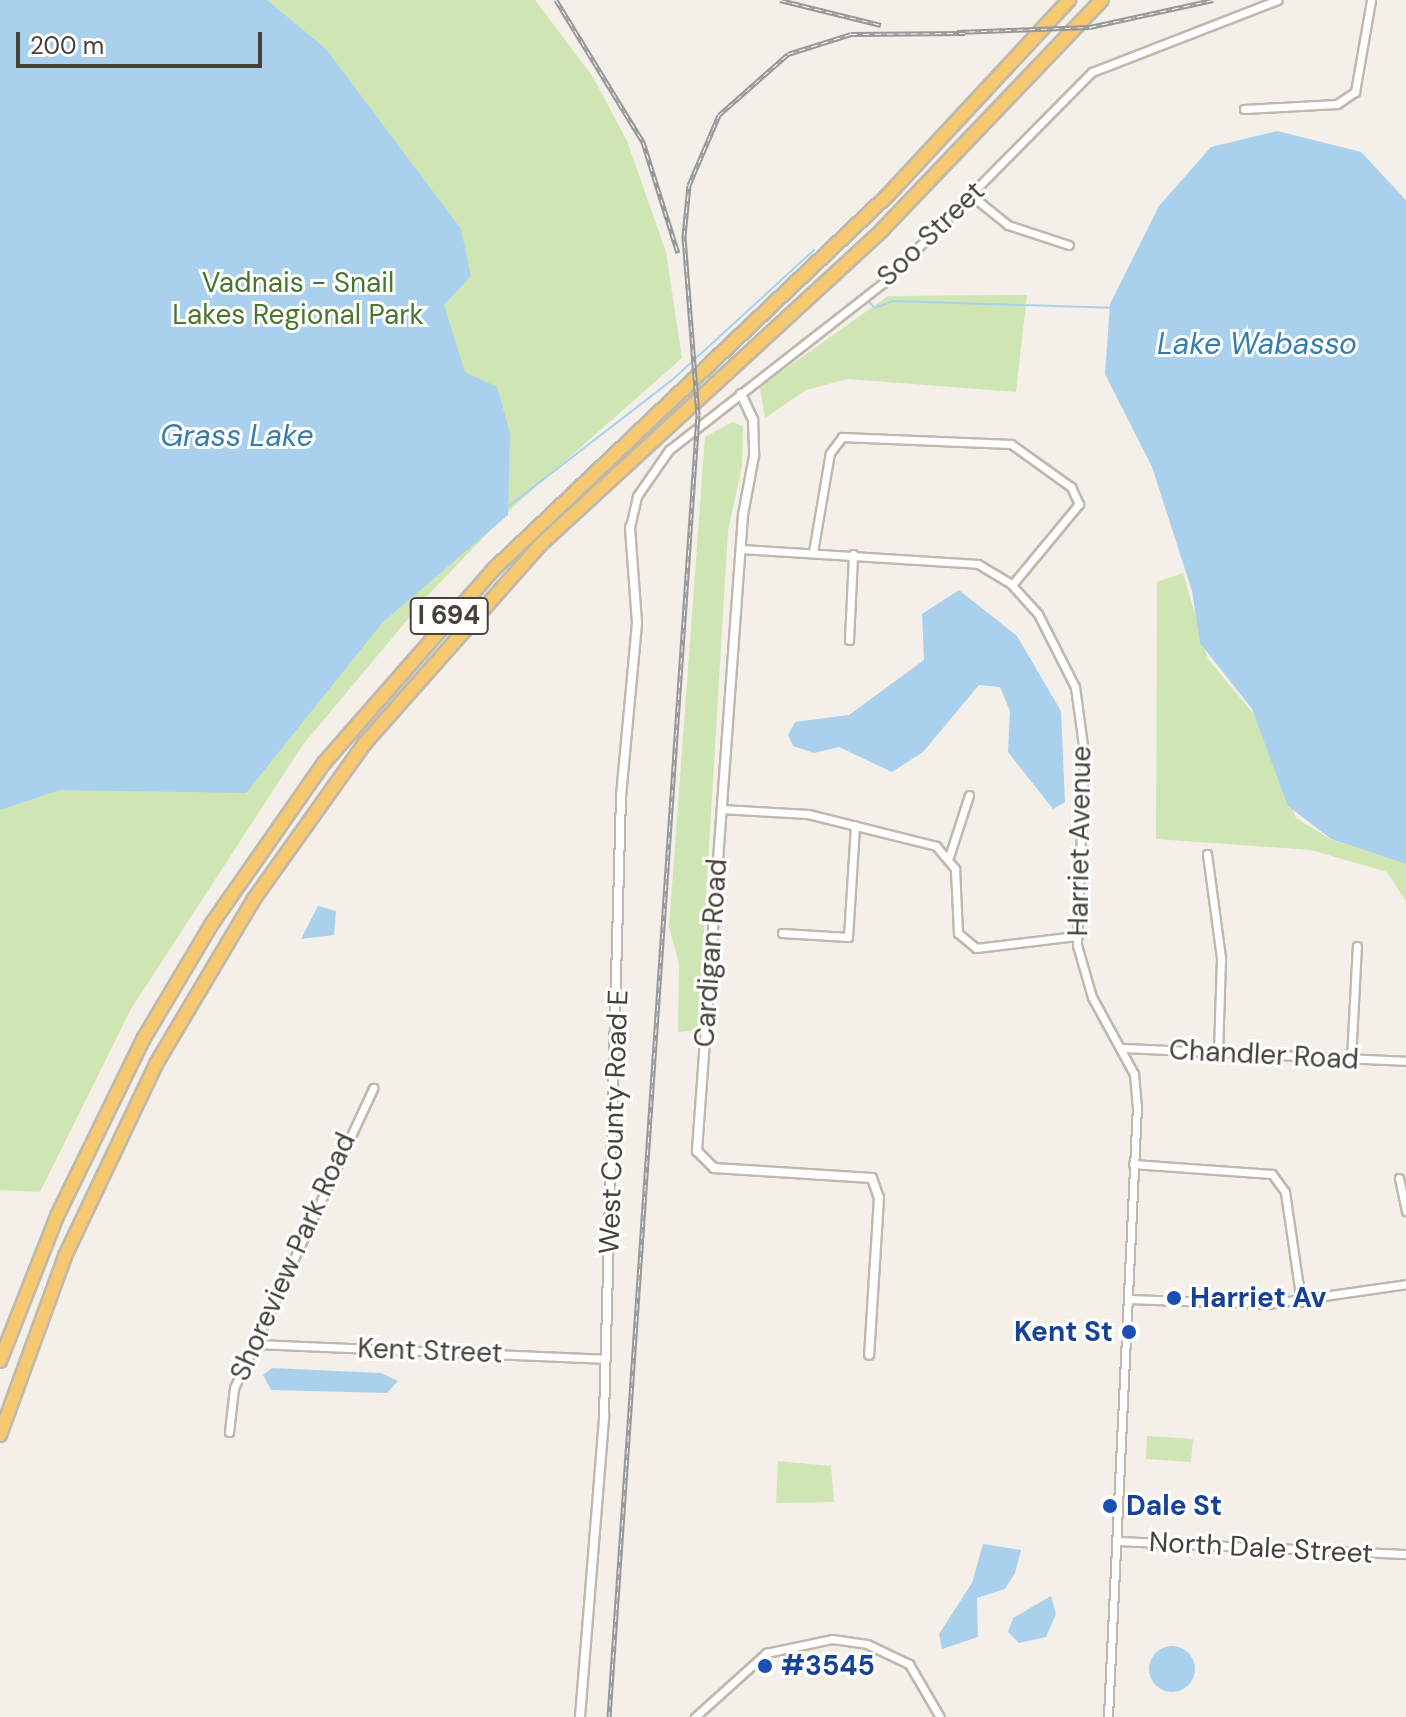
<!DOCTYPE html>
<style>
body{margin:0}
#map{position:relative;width:1406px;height:1717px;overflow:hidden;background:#f4f0e9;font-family:"DM Sans",sans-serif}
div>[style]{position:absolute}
.green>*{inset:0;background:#d0e5b4}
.water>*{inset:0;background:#a9d1ed}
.round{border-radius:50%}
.stream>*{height:2px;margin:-1px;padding:0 1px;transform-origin:1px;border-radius:1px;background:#a9d1ed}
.roads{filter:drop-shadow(2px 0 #bfb8ac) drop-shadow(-2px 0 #bfb8ac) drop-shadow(0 2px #bfb8ac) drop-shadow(0 -2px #bfb8ac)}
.minor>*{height:7px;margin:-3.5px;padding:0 3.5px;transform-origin:3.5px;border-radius:3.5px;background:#fff}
.tertiary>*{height:8px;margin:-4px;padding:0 4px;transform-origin:4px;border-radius:4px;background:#fff}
.motorway>*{height:12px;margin:-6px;padding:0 6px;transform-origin:6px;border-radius:6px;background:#f6c971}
.rail>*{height:5px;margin-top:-2.5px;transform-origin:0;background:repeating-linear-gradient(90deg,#fff 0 6px,#979797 0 12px);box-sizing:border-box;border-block:2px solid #979797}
.dots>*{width:22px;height:22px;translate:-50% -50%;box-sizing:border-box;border:4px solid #fff;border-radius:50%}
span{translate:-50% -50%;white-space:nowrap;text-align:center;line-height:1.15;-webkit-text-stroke:6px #fff;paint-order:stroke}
.shield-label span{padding:2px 6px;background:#fff;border:2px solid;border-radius:6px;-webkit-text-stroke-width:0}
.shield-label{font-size:26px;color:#474138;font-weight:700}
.street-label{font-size:28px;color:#474138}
.park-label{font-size:28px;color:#49762e}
.transit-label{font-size:28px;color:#164399;font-weight:700}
.left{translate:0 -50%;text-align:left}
.right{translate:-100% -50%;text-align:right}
.water-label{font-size:30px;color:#367cad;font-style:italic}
.scale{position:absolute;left:16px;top:32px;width:246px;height:36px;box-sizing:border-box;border:4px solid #474138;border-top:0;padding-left:10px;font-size:24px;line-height:28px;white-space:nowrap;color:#474138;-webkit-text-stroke:6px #fff;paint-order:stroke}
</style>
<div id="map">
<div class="green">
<div style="clip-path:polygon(0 0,535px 0,593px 77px,627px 141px,666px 252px,682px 358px,512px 508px,429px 594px,302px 746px,131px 1009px,40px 1192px,0 1190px)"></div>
<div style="clip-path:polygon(1027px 295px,1016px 392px,848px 379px,806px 390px,765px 418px,760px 387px,888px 296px)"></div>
<div style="clip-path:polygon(732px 422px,743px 426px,742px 466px,728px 531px,698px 1030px,678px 1032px,679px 964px,669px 927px,705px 437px)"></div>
<div style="clip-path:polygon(1183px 573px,1208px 659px,1257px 718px,1296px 818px,1330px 839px,1406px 864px,1406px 901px,1387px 872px,1311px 850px,1156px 839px,1157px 582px)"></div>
<div style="clip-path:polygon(1147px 1436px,1193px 1439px,1191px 1462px,1146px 1459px)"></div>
<div style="clip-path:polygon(778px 1461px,831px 1466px,834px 1502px,776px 1503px)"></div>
</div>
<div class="water">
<div style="clip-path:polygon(0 0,267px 0,326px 49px,461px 229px,471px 276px,444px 305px,465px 372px,497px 387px,510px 433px,508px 515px,382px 623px,246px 793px,60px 790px,0 810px)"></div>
<div style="clip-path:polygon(1277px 131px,1361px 152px,1406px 200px,1406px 864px,1331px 839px,1288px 806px,1252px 709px,1200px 643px,1192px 591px,1152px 467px,1105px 374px,1110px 304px,1159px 206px,1211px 147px)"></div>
<div style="clip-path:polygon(959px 590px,1017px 636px,1061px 711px,1065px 802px,1053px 809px,1008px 752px,1010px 711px,1000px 687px,979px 685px,923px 752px,892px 772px,839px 747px,814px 753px,793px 746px,788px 735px,795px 722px,849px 715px,924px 660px,922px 614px)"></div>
<div style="clip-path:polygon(318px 906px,336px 911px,334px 935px,301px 939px)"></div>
<div style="clip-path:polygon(272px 1368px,381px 1373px,398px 1381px,387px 1393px,271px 1390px,263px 1375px)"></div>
<div style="clip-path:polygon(983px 1544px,1021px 1550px,1015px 1573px,1005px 1589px,977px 1598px,978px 1637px,942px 1649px,939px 1634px,972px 1583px)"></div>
<div style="clip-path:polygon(1051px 1596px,1056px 1614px,1046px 1637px,1019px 1643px,1008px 1632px,1013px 1618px)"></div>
<div class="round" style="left:1149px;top:1646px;width:46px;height:46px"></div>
</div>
<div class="stream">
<div style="left:868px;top:301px;width:10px;rotate:45deg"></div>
<div style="left:875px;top:308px;width:19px;rotate:-21deg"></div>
<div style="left:893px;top:301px;width:218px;rotate:1.8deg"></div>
<div style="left:509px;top:506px;width:205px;rotate:-37.7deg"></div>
<div style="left:671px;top:381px;width:194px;rotate:-42.5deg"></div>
</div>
<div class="roads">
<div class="minor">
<div style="left:1244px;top:109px;width:93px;rotate:-3.1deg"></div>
<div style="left:1337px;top:104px;width:22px;rotate:-34deg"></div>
<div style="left:1355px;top:92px;width:93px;rotate:-80.1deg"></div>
<div style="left:972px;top:196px;width:46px;rotate:38.9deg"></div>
<div style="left:1008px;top:225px;width:64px;rotate:18.2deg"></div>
<div style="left:630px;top:527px;width:32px;rotate:-77deg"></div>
<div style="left:637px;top:496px;width:56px;rotate:-55.2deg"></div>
<div style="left:669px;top:450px;width:271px;rotate:-38deg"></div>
<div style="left:883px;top:283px;width:297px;rotate:-45.3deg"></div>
<div style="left:1092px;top:72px;width:199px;rotate:-21.2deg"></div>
<div style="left:741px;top:549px;width:237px;rotate:3.6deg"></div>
<div style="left:978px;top:564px;width:37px;rotate:31deg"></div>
<div style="left:1010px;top:583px;width:42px;rotate:47.9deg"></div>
<div style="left:1038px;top:614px;width:82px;rotate:63.1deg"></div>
<div style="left:1075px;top:687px;width:67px;rotate:82.2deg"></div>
<div style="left:1084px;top:753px;width:192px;rotate:92.1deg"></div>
<div style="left:1077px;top:945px;width:54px;rotate:73.9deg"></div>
<div style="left:1092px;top:997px;width:88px;rotate:61.4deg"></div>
<div style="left:1134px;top:1074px;width:32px;rotate:85deg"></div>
<div style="left:1137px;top:1106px;width:612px;rotate:92.72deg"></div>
<div style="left:813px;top:552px;width:100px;rotate:-80.3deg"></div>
<div style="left:830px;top:453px;width:20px;rotate:-53deg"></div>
<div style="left:842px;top:437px;width:169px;rotate:2.4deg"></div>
<div style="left:1011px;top:444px;width:74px;rotate:35.6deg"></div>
<div style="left:1071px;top:487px;width:19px;rotate:65deg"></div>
<div style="left:1079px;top:504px;width:105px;rotate:129.6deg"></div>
<div style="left:849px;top:640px;width:86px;rotate:-87.3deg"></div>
<div style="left:721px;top:809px;width:87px;rotate:3.3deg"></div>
<div style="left:808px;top:814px;width:132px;rotate:14deg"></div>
<div style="left:936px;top:846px;width:30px;rotate:50deg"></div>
<div style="left:955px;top:869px;width:64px;rotate:87.3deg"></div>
<div style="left:958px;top:933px;width:23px;rotate:40deg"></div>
<div style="left:976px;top:948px;width:101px;rotate:-6.8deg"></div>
<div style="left:1207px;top:854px;width:105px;rotate:82.3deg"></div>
<div style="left:1221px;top:958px;width:95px;rotate:91.8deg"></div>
<div style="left:949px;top:857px;width:65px;rotate:-72.1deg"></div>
<div style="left:782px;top:933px;width:66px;rotate:3.5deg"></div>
<div style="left:848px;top:937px;width:112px;rotate:-86.4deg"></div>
<div style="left:1122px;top:1048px;width:284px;rotate:2.6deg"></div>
<div style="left:1351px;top:1059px;width:113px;rotate:-87deg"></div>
<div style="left:1133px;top:1164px;width:139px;rotate:4.1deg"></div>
<div style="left:1272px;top:1174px;width:22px;rotate:54deg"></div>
<div style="left:1285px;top:1192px;width:111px;rotate:81.7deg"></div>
<div style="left:1399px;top:1178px;width:34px;rotate:78deg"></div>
<div style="left:1128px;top:1299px;width:140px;rotate:2deg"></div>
<div style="left:1268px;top:1304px;width:139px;rotate:-8.2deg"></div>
<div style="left:253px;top:1344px;width:353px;rotate:2.4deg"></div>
<div style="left:229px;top:1432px;width:44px;rotate:-83.5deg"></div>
<div style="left:234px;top:1388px;width:331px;rotate:-65.1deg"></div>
<div style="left:1116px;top:1541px;width:290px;rotate:2.6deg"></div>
<div style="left:695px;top:1717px;width:96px;rotate:-42deg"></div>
<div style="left:766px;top:1653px;width:67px;rotate:-12deg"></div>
<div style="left:832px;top:1639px;width:35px;rotate:8deg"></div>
<div style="left:867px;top:1644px;width:47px;rotate:25.5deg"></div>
<div style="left:909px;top:1664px;width:61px;rotate:59.7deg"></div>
</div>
<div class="tertiary">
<div style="left:741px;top:394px;width:29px;rotate:65deg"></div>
<div style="left:753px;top:420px;width:36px;rotate:88deg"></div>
<div style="left:754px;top:456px;width:60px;rotate:100.6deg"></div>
<div style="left:743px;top:515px;width:638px;rotate:94.14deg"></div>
<div style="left:697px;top:1151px;width:24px;rotate:45deg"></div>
<div style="left:714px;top:1168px;width:158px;rotate:3.6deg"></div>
<div style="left:872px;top:1178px;width:21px;rotate:71deg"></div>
<div style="left:879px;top:1198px;width:157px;rotate:93.6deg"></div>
<div style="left:580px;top:1717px;width:302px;rotate:-85.4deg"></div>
<div style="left:604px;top:1416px;width:620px;rotate:-88.43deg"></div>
<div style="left:621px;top:796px;width:174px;rotate:-84.7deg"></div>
<div style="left:637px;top:623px;width:96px;rotate:-94.2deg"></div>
</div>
<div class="motorway">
<div style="left:0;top:1361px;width:156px;rotate:-68.5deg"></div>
<div style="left:57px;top:1216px;width:198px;rotate:-64deg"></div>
<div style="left:144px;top:1038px;width:131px;rotate:-59.3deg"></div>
<div style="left:211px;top:925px;width:198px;rotate:-55.1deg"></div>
<div style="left:324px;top:763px;width:258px;rotate:-48.8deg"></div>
<div style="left:494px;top:569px;width:543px;rotate:-43.51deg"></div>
<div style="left:888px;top:195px;width:266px;rotate:-47.1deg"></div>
<div style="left:0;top:1435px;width:190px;rotate:-70deg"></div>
<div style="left:65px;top:1256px;width:212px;rotate:-64.6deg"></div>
<div style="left:156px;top:1064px;width:192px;rotate:-59.3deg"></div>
<div style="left:254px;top:899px;width:191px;rotate:-54.6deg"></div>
<div style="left:365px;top:743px;width:264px;rotate:-48.5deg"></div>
<div style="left:540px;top:545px;width:465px;rotate:-42.6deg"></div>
<div style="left:882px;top:230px;width:318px;rotate:-46.3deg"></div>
</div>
</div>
<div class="rail">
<div style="left:556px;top:0;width:167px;rotate:58.5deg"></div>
<div style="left:643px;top:142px;width:116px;rotate:72.5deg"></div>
<div style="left:780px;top:0;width:104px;rotate:13.9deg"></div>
<div style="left:957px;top:32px;width:133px;rotate:-2.2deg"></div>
<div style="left:1090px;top:27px;width:126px;rotate:-12.4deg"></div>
<div style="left:609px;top:1717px;width:1305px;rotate:-86.09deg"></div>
<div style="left:698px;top:415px;width:180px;rotate:-94.5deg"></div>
<div style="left:684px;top:236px;width:51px;rotate:-84.4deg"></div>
<div style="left:689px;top:185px;width:76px;rotate:-66.8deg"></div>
<div style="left:719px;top:115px;width:92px;rotate:-41.5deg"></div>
<div style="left:788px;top:54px;width:66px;rotate:-17.6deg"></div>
<div style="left:851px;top:34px;width:114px;rotate:-0.5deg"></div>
</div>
<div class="dots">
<div style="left:1174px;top:1298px;background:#1a4fb4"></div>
<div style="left:1129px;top:1332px;background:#1a4fb4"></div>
<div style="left:1110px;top:1506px;background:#1a4fb4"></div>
<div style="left:765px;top:1666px;background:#1a4fb4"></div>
</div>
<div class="shield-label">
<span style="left:449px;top:616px">I 694</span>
</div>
<div class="street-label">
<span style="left:931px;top:234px;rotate:-44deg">Soo Street</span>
<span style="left:1080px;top:841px;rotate:-89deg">Harriet Avenue</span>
<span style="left:711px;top:953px;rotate:-86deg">Cardigan Road</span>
<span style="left:1264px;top:1055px;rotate:3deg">Chandler Road</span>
<span style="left:614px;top:1122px;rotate:-88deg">West County Road E</span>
<span style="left:293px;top:1257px;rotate:-66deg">Shoreview Park Road</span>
<span style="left:430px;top:1351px;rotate:2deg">Kent Street</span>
<span style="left:1261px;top:1548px;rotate:3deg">North Dale Street</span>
</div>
<div class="park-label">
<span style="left:298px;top:299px">Vadnais - Snail<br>Lakes Regional Park</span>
</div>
<div class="transit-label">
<span class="left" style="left:1190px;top:1298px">Harriet Av</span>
<span class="right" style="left:1113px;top:1332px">Kent St</span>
<span class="left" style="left:1126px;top:1506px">Dale St</span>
<span class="left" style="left:781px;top:1666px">#3545</span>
</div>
<div class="water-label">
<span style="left:1257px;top:344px">Lake Wabasso</span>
<span style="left:237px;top:436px">Grass Lake</span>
</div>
<div class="scale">200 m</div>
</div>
